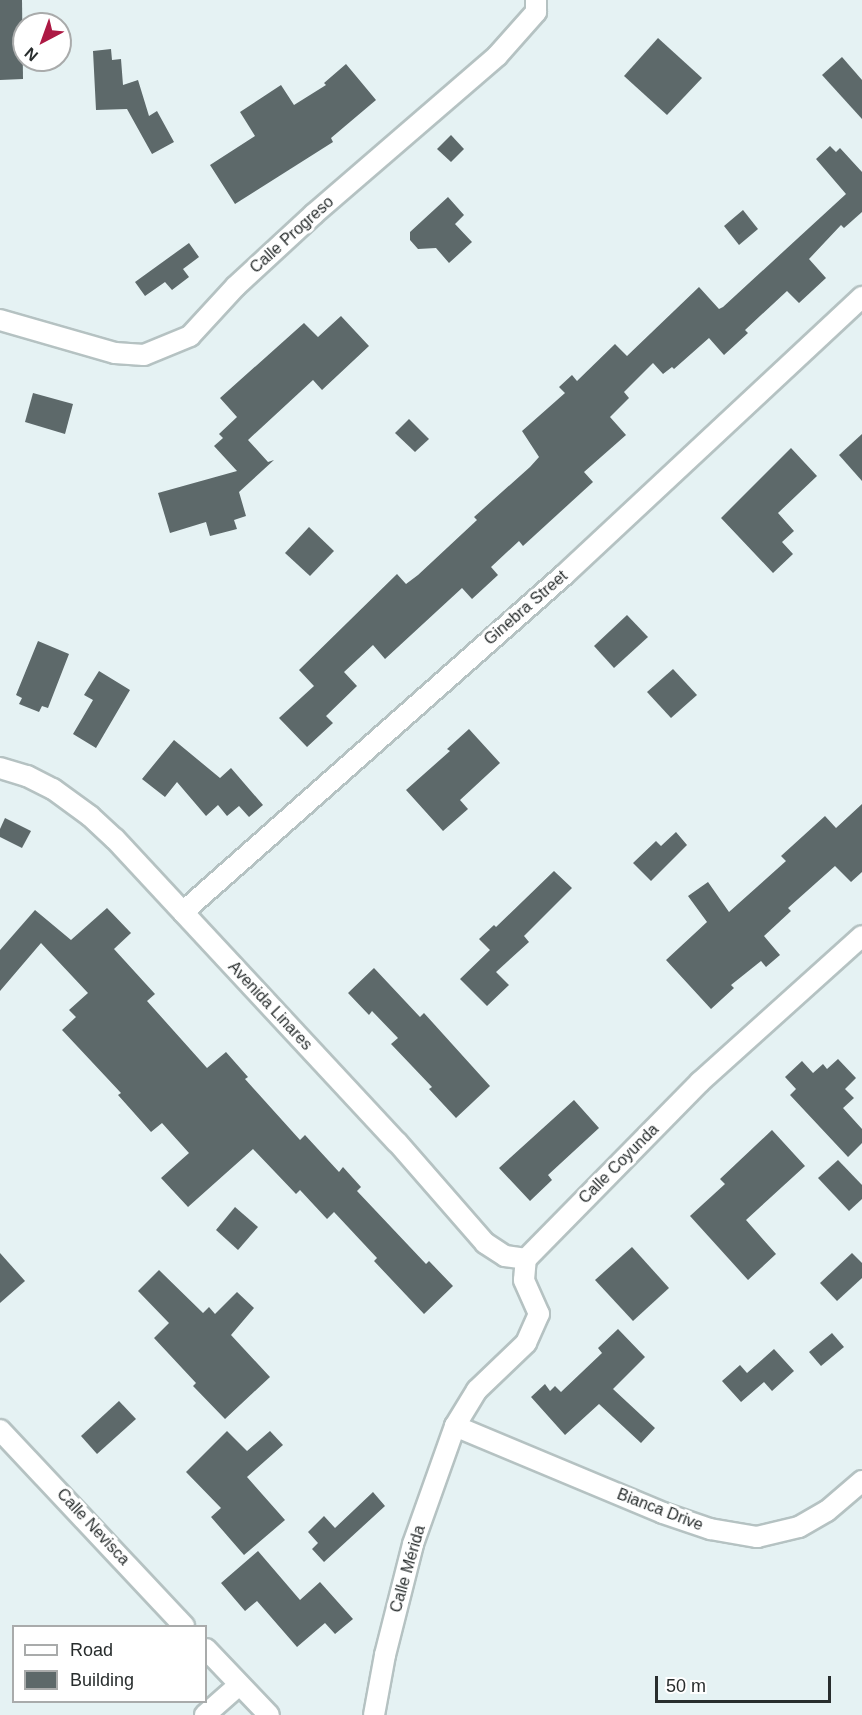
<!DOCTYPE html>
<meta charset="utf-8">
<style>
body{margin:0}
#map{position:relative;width:862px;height:1715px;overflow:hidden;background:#e5f2f3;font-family:Helvetica,sans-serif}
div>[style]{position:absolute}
.building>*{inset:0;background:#5d696a}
.roads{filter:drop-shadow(2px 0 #b5c2c2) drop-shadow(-2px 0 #b5c2c2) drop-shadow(0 2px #b5c2c2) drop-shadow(0 -2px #b5c2c2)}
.street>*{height:20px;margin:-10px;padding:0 10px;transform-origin:10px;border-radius:10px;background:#fff}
span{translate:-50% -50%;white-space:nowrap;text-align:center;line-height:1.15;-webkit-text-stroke:6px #fff;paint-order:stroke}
.street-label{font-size:16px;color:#282d2d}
.legend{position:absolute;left:12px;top:1625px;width:195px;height:78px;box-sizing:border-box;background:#fff;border:2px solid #a9abab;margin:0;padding:8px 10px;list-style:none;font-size:18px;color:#282d2d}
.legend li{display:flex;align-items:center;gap:12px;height:30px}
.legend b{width:30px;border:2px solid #a9abab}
.north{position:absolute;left:12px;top:12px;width:60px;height:60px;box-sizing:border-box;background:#fff;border:2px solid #a9abab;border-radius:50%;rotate:221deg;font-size:16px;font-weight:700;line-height:24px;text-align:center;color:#282d2d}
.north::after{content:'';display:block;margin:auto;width:21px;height:27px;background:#ad1944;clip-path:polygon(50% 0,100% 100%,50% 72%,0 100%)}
.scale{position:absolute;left:655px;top:1676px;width:176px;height:27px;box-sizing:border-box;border:3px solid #282d2d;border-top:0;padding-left:8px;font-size:18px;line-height:21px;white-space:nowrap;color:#282d2d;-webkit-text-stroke:4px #fff;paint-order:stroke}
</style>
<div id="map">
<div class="building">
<div style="clip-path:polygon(0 0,22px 0,23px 79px,0 80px)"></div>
<div style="clip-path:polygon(658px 38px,702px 78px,667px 115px,624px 76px)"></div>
<div style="clip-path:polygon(111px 49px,112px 60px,121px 59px,123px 85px,138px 80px,149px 116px,157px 111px,174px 142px,152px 154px,127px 109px,96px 110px,93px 51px)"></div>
<div style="clip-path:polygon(842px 57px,862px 80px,862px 119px,822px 75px)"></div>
<div style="clip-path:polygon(346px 64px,376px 100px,331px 138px,333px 142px,235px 204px,210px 165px,255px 136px,240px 112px,281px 85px,294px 105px,326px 85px,324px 83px)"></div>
<div style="clip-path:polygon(451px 135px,464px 149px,451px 162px,437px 149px)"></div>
<div style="clip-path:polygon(830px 146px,836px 152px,840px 148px,862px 172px,862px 212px,844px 228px,841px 225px,809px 259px,826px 278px,799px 303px,787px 291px,745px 330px,748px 333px,724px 355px,709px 338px,674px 369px,672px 367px,663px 374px,653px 363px,624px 392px,629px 398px,610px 417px,626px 435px,584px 472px,593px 482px,523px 546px,519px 541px,491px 567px,498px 575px,472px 599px,462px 588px,385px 659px,373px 645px,344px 672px,357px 686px,326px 716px,333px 723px,307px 747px,279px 718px,314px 686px,299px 670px,397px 574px,406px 584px,418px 575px,477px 520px,474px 517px,530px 467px,539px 457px,522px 431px,565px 393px,559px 387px,572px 375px,577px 381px,615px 344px,627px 356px,699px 287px,719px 309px,723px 307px,846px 194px,816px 159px)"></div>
<div style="clip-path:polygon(448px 197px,464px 215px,455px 224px,472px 242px,449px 263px,436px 248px,418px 249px,410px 240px,410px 232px)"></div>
<div style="clip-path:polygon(743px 210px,758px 229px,739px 245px,724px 226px)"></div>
<div style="clip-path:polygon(189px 243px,199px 257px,183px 269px,189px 277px,172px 290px,165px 282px,145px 296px,135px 282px)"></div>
<div style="clip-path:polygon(341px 316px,369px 346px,322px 390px,313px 380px,248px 440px,268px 462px,274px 460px,239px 492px,246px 516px,234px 520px,237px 529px,210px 536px,206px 522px,170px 533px,158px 493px,237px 471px,214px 446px,223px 438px,219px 434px,237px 417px,220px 398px,304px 323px,318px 337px)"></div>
<div style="clip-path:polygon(33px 393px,73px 404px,65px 434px,25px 422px)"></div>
<div style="clip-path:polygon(409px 419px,429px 439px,415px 452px,395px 433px)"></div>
<div style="clip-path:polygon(862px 434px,862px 481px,839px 455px)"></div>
<div style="clip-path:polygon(791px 448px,817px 476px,778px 513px,794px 531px,782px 542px,793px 554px,773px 573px,721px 518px)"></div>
<div style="clip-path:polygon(309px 527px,334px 551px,310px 576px,285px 553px)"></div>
<div style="clip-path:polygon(627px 615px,648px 637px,614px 668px,594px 646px)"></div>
<div style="clip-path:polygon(38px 641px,69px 654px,48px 708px,42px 706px,39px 712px,19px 704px,22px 698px,16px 695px)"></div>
<div style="clip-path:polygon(673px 669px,697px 695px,671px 718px,647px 692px)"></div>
<div style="clip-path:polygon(99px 671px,130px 690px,96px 748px,73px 734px,93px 700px,84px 695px)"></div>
<div style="clip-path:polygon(469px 729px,500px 763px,460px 800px,468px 809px,443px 831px,406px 790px,450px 751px,447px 749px)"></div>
<div style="clip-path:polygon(174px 740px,220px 778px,231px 768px,263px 805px,249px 817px,239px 806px,227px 816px,218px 805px,206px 816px,177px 782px,165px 797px,142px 779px)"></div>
<div style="clip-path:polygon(862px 804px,862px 872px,851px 882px,835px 866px,788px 908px,791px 911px,764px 936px,780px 955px,766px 967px,761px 961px,731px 985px,734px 988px,711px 1009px,666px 960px,707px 922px,688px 896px,708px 882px,729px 912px,786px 861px,781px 856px,825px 816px,836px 828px)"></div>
<div style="clip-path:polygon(5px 818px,31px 831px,22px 848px,0 837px,0 829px)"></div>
<div style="clip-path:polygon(676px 832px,687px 845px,651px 881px,633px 863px,656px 841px,661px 846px)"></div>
<div style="clip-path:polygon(554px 871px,572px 888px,524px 936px,529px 942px,496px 972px,509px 985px,487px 1006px,460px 979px,490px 950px,479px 939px,494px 925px,496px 927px)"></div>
<div style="clip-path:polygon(107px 908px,131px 933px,114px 949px,155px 994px,147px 1001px,207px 1068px,226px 1052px,248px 1077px,245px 1079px,300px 1140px,305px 1135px,339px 1172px,343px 1167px,361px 1187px,357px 1191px,426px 1264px,429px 1261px,453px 1286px,424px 1314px,374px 1261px,377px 1258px,334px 1212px,327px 1219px,300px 1190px,296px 1194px,253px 1149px,188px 1207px,161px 1178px,189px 1153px,162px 1123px,151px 1132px,118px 1095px,121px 1093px,62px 1030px,76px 1017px,69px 1010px,88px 993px,41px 943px,0 991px,0 950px,35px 910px,71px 940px)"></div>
<div style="clip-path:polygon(374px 968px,420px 1017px,424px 1013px,490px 1086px,456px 1118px,429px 1089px,432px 1087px,391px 1044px,398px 1038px,372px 1011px,369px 1015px,348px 993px)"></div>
<div style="clip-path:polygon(838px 1059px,856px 1078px,845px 1089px,854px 1098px,843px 1108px,862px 1129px,862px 1143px,848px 1157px,790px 1095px,796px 1089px,785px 1077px,802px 1061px,813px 1073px,823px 1064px,827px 1069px)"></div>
<div style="clip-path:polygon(574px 1100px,599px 1128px,548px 1175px,552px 1180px,530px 1201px,499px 1168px)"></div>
<div style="clip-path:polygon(772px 1130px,805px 1166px,746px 1220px,776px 1254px,748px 1280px,690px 1216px,725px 1184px,720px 1179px)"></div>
<div style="clip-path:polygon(838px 1160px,862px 1185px,862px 1199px,849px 1211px,818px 1178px)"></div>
<div style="clip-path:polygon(235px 1207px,258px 1227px,238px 1250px,216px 1230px)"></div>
<div style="clip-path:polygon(632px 1247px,669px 1288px,633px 1321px,595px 1280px)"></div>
<div style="clip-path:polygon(0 1253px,25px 1281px,0 1303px)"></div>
<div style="clip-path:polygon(852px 1253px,862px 1263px,862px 1278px,837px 1301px,820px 1283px)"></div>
<div style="clip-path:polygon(159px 1270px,203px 1313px,209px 1307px,215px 1314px,237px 1292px,254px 1308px,231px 1335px,270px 1377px,225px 1419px,193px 1386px,196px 1383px,154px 1338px,169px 1323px,138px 1291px)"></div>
<div style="clip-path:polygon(618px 1329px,645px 1357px,613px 1389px,655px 1428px,641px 1443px,599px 1404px,565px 1435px,531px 1397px,545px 1384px,550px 1391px,555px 1386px,561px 1392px,602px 1353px,598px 1348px)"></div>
<div style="clip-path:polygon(832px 1333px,844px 1347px,821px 1366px,809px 1352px)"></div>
<div style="clip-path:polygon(774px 1349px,794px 1371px,772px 1391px,764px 1382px,741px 1402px,722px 1381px,740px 1365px,747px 1373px)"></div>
<div style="clip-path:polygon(119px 1401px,136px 1419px,97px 1454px,81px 1436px)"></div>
<div style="clip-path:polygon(227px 1431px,247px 1451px,270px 1431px,283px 1445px,247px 1477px,285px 1520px,244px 1555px,211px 1517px,221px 1508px,186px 1472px)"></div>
<div style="clip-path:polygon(373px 1492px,385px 1506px,324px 1562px,312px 1549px,318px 1543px,308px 1532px,324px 1516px,335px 1528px)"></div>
<div style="clip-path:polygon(258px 1551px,300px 1600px,320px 1582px,353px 1619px,335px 1634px,325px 1623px,297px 1647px,257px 1601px,245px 1611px,221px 1583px)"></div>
</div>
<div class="roads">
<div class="street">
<div style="left:0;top:320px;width:120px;rotate:16deg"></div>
<div style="left:115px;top:353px;width:29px;rotate:4deg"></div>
<div style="left:144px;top:355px;width:50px;rotate:-22.4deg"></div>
<div style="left:190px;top:336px;width:68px;rotate:-47.4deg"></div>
<div style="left:236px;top:286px;width:106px;rotate:-42.7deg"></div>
<div style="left:314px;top:214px;width:242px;rotate:-40.8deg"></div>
<div style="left:497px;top:56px;width:59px;rotate:-48.4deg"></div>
<div style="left:536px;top:12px;width:12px;rotate:-90deg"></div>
<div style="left:0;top:768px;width:28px;rotate:17deg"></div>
<div style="left:27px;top:776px;width:29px;rotate:27deg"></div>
<div style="left:53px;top:789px;width:46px;rotate:36.1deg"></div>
<div style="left:90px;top:816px;width:34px;rotate:43deg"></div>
<div style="left:115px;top:839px;width:414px;rotate:47.1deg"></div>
<div style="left:397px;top:1142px;width:134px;rotate:48.9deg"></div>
<div style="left:485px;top:1243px;width:24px;rotate:33deg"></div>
<div style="left:505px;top:1256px;width:21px;rotate:8deg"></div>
<div style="left:183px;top:912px;width:509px;rotate:-41.49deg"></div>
<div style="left:564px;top:575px;width:408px;rotate:-43deg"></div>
<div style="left:455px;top:1426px;width:225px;rotate:22.7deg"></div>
<div style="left:663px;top:1513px;width:50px;rotate:18.8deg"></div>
<div style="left:710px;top:1529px;width:48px;rotate:9.7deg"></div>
<div style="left:757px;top:1537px;width:43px;rotate:-13.4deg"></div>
<div style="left:799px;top:1527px;width:32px;rotate:-30deg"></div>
<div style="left:827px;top:1511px;width:46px;rotate:-40.6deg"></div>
<div style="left:0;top:1430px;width:269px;rotate:46.8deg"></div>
<div style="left:206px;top:1649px;width:91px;rotate:46.3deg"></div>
<div style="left:205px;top:1715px;width:45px;rotate:-41.4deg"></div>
<div style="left:374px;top:1715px;width:61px;rotate:-79.6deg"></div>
<div style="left:385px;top:1655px;width:114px;rotate:-75.8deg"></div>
<div style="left:413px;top:1544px;width:125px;rotate:-70.4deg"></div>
<div style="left:455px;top:1426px;width:42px;rotate:-58.6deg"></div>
<div style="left:477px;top:1390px;width:68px;rotate:-43.8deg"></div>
<div style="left:526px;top:1343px;width:32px;rotate:-66deg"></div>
<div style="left:539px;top:1314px;width:37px;rotate:-114deg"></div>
<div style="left:524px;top:1280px;width:21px;rotate:-85deg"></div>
<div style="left:526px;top:1259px;width:248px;rotate:-45.5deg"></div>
<div style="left:700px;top:1082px;width:218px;rotate:-42deg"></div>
</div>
</div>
<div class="street-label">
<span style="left:292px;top:235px;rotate:-42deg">Calle Progreso</span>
<span style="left:526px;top:608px;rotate:-41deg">Ginebra Street</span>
<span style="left:270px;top:1006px;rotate:47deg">Avenida Linares</span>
<span style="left:619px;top:1164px;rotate:-45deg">Calle Coyunda</span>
<span style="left:660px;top:1510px;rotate:21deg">Bianca Drive</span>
<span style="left:93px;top:1527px;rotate:47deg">Calle Nevisca</span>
<span style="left:408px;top:1569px;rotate:-74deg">Calle Mérida</span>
</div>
<ul class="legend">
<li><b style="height:8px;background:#fff"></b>Road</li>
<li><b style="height:16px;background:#5d696a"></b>Building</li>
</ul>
<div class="north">N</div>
<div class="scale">50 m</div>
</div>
